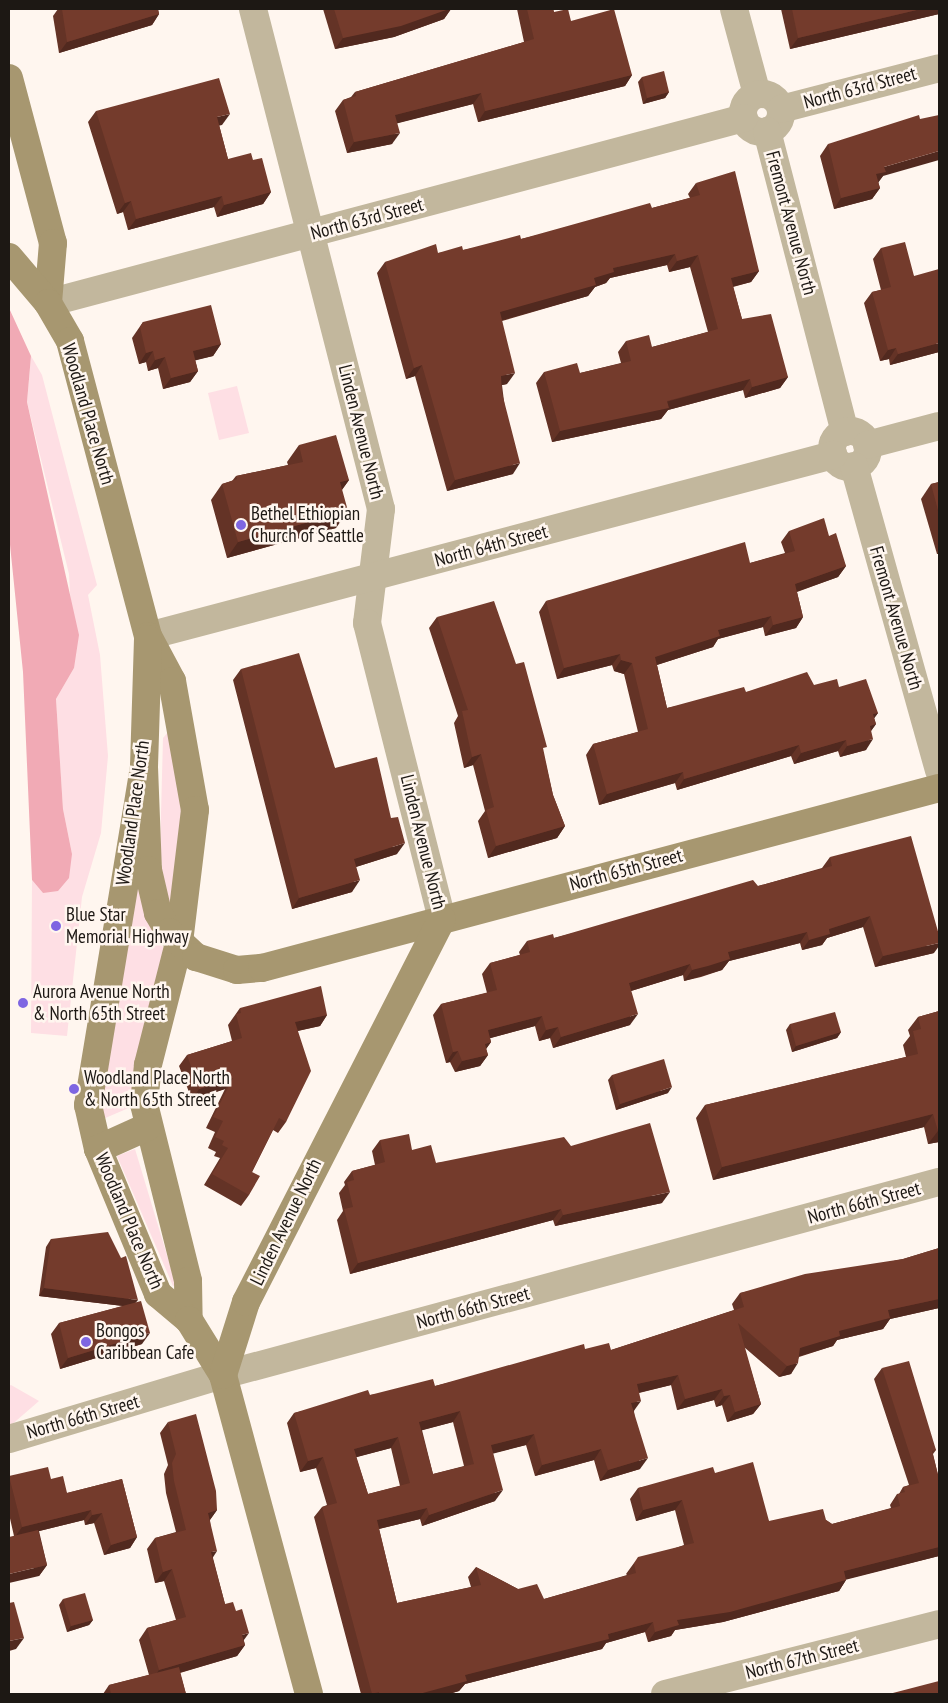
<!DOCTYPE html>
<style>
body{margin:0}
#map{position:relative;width:948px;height:1703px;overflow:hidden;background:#fff6ef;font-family:"PT Sans Narrow",sans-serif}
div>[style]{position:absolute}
.green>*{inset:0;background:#fedfe4}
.forest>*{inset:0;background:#f1aab5}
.street>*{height:28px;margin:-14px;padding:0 14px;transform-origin:14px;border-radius:14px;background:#c2b79d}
.street>.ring{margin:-14px;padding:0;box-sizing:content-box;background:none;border:28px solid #c2b79d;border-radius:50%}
.secondary>*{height:28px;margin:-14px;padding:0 14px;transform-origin:14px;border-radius:14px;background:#a79770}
.wall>*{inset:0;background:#643326}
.shaded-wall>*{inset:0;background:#51291f}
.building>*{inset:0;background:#743b2c}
.dots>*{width:14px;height:14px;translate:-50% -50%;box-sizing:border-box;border:2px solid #fff6ef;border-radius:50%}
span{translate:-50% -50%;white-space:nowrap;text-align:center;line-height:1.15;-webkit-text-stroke:5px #fff6ef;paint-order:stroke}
.street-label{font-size:19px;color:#1d1814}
.poi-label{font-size:19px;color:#1d1814}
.left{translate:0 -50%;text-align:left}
.frame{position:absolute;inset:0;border:10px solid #1d1814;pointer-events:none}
</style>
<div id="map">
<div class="green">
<div style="clip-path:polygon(31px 356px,42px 375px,97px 585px,88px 595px,100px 655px,108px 756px,101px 833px,82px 897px,67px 1036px,31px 1033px,32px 880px,43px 893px,72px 854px,63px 809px,56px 699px,74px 668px,69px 574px,27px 402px)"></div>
<div style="clip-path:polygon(237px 386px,249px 433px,219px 440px,208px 393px)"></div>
<div style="clip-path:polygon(168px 732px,184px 803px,176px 905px,166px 905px,160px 852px,163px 738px)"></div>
<div style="clip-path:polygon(136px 881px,164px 950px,155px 994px,116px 987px)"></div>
<div style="clip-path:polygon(116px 996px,153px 1002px,131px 1107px,103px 1119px,100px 1091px)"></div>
<div style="clip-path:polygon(135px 1149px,176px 1285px,173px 1286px,117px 1156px)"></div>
<div style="clip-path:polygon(11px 1385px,39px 1401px,9px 1427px,9px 1386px)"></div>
</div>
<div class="forest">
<div style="clip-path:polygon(9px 308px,31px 356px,27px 402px,79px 635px,74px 668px,56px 699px,63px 809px,72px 854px,69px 878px,58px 891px,43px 893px,32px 880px,23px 672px,9px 535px)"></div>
</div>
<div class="street">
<div style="left:253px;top:9px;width:516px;rotate:75.64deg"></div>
<div style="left:381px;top:509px;width:115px;rotate:97deg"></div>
<div style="left:367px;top:623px;width:305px;rotate:75.8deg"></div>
<div style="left:734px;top:9px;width:88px;rotate:74.9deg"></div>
<div class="ring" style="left:743px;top:94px;width:10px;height:10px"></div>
<div style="left:781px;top:109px;width:163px;rotate:-14.5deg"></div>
<div style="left:767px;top:131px;width:311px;rotate:75.5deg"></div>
<div style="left:48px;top:303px;width:720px;rotate:-14.89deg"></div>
<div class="ring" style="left:832px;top:431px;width:8px;height:8px"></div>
<div style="left:867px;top:445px;width:74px;rotate:-14.8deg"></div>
<div style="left:854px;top:466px;width:316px;rotate:74.4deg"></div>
<div style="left:148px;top:636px;width:709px;rotate:-14.8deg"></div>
<div style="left:9px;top:1439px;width:223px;rotate:-16.7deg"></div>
<div style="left:223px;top:1375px;width:742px;rotate:-15.09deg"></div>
<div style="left:665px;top:1694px;width:283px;rotate:-14.3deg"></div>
</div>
<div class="secondary">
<div style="left:9px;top:78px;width:171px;rotate:75.1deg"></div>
<div style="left:53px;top:243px;width:60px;rotate:94.8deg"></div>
<div style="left:9px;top:257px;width:60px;rotate:49.7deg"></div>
<div style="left:48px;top:303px;width:44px;rotate:59.9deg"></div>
<div style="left:70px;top:341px;width:305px;rotate:75.2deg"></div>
<div style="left:148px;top:636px;width:51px;rotate:61.9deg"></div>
<div style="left:172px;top:681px;width:131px;rotate:79.9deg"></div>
<div style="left:195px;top:810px;width:134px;rotate:96.9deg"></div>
<div style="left:179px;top:943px;width:126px;rotate:104.3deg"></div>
<div style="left:148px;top:1065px;width:39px;rotate:96deg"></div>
<div style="left:144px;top:1104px;width:182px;rotate:76deg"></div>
<div style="left:188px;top:1281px;width:39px;rotate:89deg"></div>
<div style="left:148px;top:639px;width:128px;rotate:91.8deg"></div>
<div style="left:144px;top:767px;width:343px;rotate:99.4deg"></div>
<div style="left:88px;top:1105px;width:45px;rotate:77.2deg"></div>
<div style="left:98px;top:1149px;width:157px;rotate:67.5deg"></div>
<div style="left:158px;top:1294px;width:40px;rotate:40deg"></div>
<div style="left:189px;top:1320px;width:65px;rotate:58.3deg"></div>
<div style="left:144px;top:767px;width:103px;rotate:87.8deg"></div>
<div style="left:148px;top:870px;width:44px;rotate:76.9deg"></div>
<div style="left:158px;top:913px;width:22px;rotate:60deg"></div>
<div style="left:169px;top:932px;width:37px;rotate:43deg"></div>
<div style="left:196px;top:957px;width:43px;rotate:17.6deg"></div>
<div style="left:237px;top:970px;width:25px;rotate:-5deg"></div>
<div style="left:262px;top:968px;width:701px;rotate:-14.89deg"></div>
<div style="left:98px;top:1149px;width:54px;rotate:-24.2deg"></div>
<div style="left:309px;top:1694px;width:330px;rotate:-105.1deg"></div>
<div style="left:223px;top:1375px;width:77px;rotate:-72.5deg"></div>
<div style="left:246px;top:1302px;width:430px;rotate:-62.9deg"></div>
</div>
<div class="wall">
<div style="clip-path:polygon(58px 9px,158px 9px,159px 14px,152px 25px,59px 53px,53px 16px)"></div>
<div style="clip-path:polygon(323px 9px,451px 9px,444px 19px,394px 37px,335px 49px)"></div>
<div style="clip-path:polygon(517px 9px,553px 9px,554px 12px,571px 21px,632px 75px,625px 86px,478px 122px,473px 104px,397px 123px,392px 144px,347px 153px,335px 111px,343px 100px,351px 97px,355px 92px,524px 42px)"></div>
<div style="clip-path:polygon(781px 9px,939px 9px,939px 14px,790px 49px)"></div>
<div style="clip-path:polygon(642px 77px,669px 92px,665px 98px,643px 104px,638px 82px)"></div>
<div style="clip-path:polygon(96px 111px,222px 125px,219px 125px,228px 159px,253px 160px,271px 192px,263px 204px,217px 217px,214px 207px,128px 230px,123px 212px,117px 214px,88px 122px)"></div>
<div style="clip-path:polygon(828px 144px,883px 176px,878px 182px,880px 188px,872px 199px,834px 209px,820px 156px)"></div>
<div style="clip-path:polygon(696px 183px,759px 271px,751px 282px,733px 287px,742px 319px,788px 377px,780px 388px,745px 398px,743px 390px,668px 410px,661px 419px,552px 442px,536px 383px,544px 372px,580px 373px,621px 363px,618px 352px,626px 341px,652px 347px,708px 332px,690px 267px,669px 272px,667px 265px,610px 278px,606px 283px,595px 287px,588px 296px,502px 321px,507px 384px,502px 385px,513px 474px,447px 491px,415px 376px,406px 379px,377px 273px,385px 262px,438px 253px,463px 250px,521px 239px,652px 208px,690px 198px,688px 194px)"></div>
<div style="clip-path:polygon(881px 248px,914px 276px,939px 352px,890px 365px,889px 359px,880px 361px,864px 303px,872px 292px,881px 290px,873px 259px)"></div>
<div style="clip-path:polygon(143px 322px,221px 344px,213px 356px,195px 360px,198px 371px,190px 382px,163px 389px,158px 368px,148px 371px,146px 362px,139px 364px,132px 338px)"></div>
<div style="clip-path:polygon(299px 445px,349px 480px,342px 490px,336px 528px,227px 558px,211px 500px,222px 484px,232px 481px,236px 476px,288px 465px,287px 462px)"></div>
<div style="clip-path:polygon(939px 482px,939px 554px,937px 554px,921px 499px,931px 484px)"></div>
<div style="clip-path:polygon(789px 531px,829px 536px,846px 566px,838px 577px,797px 592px,803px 617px,796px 628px,765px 636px,763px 627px,718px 639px,713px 647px,657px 665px,667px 708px,746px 692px,814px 685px,839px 687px,878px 713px,874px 718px,876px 724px,871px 731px,866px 750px,840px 757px,838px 751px,794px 764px,791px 756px,677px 790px,675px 783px,599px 805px,586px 755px,593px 744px,638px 732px,624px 674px,614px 671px,612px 665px,557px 679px,539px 612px,546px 601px,750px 563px,785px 553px,781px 542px)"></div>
<div style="clip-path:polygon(437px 617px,543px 752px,553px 795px,565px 826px,557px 838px,488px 858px,478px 821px,485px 811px,473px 765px,464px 768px,454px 723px,458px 716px,429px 628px)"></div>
<div style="clip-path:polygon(241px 669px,335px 768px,397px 854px,356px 867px,352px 892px,292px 909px,233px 680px)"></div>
<div style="clip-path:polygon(830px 857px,934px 953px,875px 967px,863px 927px,827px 938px,822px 945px,802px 950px,800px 943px,729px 961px,722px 970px,701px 977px,684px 981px,683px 975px,631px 991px,630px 1025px,553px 1048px,550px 1038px,539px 1041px,535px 1026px,490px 1038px,491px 1042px,486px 1049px,488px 1055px,480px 1066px,455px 1072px,450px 1062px,446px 1063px,433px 1015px,441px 1004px,487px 993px,482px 974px,490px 963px,520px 955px,519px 952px,527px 941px,554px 938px,758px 886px,822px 868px)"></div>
<div style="clip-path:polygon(240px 1008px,327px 1015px,320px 1026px,298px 1031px,286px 1122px,278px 1133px,273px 1130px,252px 1172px,249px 1195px,241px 1206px,204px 1185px,220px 1158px,214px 1156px,216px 1152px,208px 1148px,215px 1132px,206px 1128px,225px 1089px,192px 1100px,179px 1066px,187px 1055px,232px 1041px,228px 1025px)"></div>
<div style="clip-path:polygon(939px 1011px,939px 1142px,928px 1144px,924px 1127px,713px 1180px,696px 1118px,705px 1105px,906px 1057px,903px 1045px,910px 1036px,908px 1030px,918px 1017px)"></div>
<div style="clip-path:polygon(790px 1024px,841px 1032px,837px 1038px,792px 1052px,786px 1030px)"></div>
<div style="clip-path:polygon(612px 1075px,668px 1093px,616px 1110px,608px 1080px)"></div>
<div style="clip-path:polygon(380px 1140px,412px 1150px,436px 1163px,571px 1146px,662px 1203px,555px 1226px,553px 1220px,350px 1274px,337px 1220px,343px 1211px,339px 1193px,345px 1185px,344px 1182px,352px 1171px,375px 1165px,372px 1151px)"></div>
<div style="clip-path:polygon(51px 1239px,135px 1303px,142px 1344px,60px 1369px,51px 1334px,59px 1323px,123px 1306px,39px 1296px,46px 1247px)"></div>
<div style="clip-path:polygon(evenodd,939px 1248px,939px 1308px,890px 1319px,883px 1329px,837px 1340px,833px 1346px,799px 1357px,791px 1374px,779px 1377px,744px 1347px,761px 1404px,753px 1414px,727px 1422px,722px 1405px,716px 1407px,714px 1400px,677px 1410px,671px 1385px,639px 1393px,634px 1411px,640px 1469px,600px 1481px,594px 1460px,535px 1476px,526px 1445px,493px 1453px,495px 1501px,422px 1526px,420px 1519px,379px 1529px,397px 1603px,471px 1587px,468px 1577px,476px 1567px,518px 1589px,544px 1599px,627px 1575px,626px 1574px,634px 1563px,684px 1545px,675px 1510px,636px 1521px,630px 1499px,638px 1488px,715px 1473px,769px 1521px,826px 1520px,832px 1524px,891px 1508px,890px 1505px,897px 1494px,899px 1494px,903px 1487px,909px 1485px,874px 1379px,882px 1368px,936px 1450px,933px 1454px,939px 1479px,939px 1556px,846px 1579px,846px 1580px,839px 1591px,723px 1622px,675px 1630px,671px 1636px,648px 1642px,645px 1632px,606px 1643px,602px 1649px,465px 1684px,459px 1691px,449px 1694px,361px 1694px,314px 1517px,322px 1507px,327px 1505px,316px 1468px,300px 1472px,287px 1423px,294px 1413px,370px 1395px,435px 1386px,585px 1349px,611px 1350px,734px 1310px,732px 1304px,740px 1293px,903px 1259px,939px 1248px,453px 1422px,464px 1466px,433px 1474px,422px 1430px,453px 1422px,939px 1248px,391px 1448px,400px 1486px,368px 1494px,356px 1457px,391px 1448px)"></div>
<div style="clip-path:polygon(168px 1422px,217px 1510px,210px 1520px,213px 1558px,225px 1604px,244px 1641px,245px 1645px,237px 1656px,180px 1673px,186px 1694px,103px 1694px,109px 1685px,149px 1675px,139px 1640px,147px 1628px,176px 1620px,164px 1581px,155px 1583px,147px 1549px,155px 1538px,176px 1532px,166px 1493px,164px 1474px,168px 1465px,160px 1433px)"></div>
<div style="clip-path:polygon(9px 1476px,51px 1479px,67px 1493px,122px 1479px,137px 1537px,130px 1548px,104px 1555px,94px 1523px,85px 1525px,84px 1520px,39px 1531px,47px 1565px,39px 1576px,14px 1536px,9px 1514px)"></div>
<div style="clip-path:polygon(63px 1599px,93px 1620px,89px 1625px,67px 1632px,59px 1605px)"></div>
</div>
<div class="shaded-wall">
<div style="clip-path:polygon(449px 9px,451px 9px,444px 19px,394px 37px,335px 49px,343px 38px)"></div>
<div style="clip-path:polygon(921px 9px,939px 9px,939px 14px,790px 49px,798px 38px)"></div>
<div style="clip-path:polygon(159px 14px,152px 25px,59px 53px,67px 42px)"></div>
<div style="clip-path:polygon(632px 75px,625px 86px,478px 122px,485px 111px)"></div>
<div style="clip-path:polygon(669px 92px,665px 98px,643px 104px,647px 98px)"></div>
<div style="clip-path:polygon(481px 93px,473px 104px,387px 126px,395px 115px)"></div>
<div style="clip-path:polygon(230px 114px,222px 125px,209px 128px,217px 117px)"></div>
<div style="clip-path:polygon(400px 133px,392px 144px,347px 153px,354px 142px)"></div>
<div style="clip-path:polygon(939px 151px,939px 160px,883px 176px,878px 183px,876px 174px,884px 167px)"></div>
<div style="clip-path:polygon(880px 188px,872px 199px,834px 209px,841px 198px)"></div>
<div style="clip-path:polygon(271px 192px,263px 204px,217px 217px,224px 205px)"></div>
<div style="clip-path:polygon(222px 196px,214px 207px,128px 230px,136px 219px)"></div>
<div style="clip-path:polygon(131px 201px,123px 212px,117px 214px,125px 203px)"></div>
<div style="clip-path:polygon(675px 254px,667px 265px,610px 278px,606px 283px,595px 287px,588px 296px,492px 323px,500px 312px,594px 278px,613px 268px)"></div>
<div style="clip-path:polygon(698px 255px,690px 267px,669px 272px,677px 261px)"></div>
<div style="clip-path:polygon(759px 271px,751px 282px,723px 289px,731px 278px)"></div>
<div style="clip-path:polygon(939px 343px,939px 352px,890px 365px,898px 354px)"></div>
<div style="clip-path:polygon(221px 344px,213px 356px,185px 363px,193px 351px)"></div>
<div style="clip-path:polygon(896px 348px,889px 359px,880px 361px,888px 350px)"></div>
<div style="clip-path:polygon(153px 351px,146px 362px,139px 364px,146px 353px)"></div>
<div style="clip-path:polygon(165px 357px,158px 368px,148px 371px,155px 360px)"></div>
<div style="clip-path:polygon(422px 365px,415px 376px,406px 379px,414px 368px)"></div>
<div style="clip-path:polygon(198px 371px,190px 382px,163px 389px,171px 378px)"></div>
<div style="clip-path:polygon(515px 373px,507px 384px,493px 387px,501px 376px)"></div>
<div style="clip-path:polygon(788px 377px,780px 388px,745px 398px,752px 387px)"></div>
<div style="clip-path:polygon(750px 379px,743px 390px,668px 410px,661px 419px,552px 442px,560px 431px)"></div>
<div style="clip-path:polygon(520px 463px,513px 474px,447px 491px,455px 480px)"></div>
<div style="clip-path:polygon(349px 480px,337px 496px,340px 482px)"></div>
<div style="clip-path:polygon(348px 511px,336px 528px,227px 558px,238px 542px)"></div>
<div style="clip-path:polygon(846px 566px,838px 577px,787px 595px,795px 584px)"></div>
<div style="clip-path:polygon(771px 616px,763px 627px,718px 639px,713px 647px,647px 668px,655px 657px,718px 630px)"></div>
<div style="clip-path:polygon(803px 617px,796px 628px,765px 636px,773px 625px)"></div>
<div style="clip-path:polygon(620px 654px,612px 665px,557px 679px,564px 668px)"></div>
<div style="clip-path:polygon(621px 660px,632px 663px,624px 674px,614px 671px)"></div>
<div style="clip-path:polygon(878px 713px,870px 724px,873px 714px)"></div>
<div style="clip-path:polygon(876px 724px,868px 735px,870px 726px)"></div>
<div style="clip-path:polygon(873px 739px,866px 750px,840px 757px,847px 746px)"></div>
<div style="clip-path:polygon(846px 740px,838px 751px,794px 764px,801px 753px)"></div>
<div style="clip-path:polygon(799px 745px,791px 756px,677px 790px,684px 779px)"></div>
<div style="clip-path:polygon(481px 754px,473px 765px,464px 768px,472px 757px)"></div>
<div style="clip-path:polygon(683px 772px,675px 783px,599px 805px,607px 794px)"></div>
<div style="clip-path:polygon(565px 826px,557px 838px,488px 858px,496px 846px)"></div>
<div style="clip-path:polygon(405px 843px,397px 854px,346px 870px,354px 859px)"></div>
<div style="clip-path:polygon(360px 880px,352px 892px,292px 909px,299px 898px)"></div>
<div style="clip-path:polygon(870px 916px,863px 927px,827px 938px,822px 945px,802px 950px,809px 940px,829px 929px)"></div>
<div style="clip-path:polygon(807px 932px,800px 943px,729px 961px,722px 970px,684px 981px,692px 970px,728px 952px)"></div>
<div style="clip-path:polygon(939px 943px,939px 946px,934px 953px,875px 967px,883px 956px)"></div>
<div style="clip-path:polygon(690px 964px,683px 975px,621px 994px,629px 983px)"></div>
<div style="clip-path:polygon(638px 1014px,630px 1025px,553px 1048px,561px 1037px)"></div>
<div style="clip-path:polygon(327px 1015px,320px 1026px,287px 1033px,295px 1022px)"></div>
<div style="clip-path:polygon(542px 1016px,535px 1026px,480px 1041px,488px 1030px)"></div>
<div style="clip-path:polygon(558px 1027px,550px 1038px,539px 1041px,546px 1030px)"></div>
<div style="clip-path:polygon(841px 1032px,837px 1038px,792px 1052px,796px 1046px)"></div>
<div style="clip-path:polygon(491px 1042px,483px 1053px,485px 1044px)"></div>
<div style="clip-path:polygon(458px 1051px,450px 1062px,446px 1063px,453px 1052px)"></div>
<div style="clip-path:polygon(488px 1055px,480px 1066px,455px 1072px,462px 1061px)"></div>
<div style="clip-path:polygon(233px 1078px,225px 1089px,192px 1100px,199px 1089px)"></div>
<div style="clip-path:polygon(672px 1087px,668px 1093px,616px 1110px,620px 1104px)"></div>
<div style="clip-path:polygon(933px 1114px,924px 1127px,713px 1180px,722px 1167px)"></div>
<div style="clip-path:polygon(938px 1131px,939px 1131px,939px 1142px,928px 1144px)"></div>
<div style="clip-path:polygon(670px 1192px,662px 1203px,555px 1226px,563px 1215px)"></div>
<div style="clip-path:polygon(561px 1209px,553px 1220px,350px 1274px,358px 1263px)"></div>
<div style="clip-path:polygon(44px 1288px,138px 1300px,132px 1307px,39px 1296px)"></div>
<div style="clip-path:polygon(939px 1299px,939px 1308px,890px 1319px,883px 1329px,837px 1340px,833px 1346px,793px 1358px,800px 1348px,839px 1331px,888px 1310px)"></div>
<div style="clip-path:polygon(150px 1333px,142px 1344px,60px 1369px,68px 1358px)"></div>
<div style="clip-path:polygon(798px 1363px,791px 1374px,779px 1377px,787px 1366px)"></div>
<div style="clip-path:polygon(678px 1375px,671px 1385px,629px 1395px,637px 1384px)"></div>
<div style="clip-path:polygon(722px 1389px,714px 1400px,677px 1410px,685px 1399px)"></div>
<div style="clip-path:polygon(730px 1395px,722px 1405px,716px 1407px,724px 1396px)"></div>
<div style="clip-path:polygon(641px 1401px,633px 1412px,631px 1403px)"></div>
<div style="clip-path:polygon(761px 1404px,753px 1414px,727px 1422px,735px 1412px)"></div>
<div style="clip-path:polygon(460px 1411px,453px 1422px,412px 1433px,419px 1422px)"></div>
<div style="clip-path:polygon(534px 1434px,526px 1445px,484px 1456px,491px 1445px)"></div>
<div style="clip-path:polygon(398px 1437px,391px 1448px,346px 1460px,354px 1449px)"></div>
<div style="clip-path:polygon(601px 1449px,594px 1460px,535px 1476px,542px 1465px)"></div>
<div style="clip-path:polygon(323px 1457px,316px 1468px,300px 1472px,308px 1461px)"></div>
<div style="clip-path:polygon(648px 1458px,640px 1469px,600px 1481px,608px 1470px)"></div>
<div style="clip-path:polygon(503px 1490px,495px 1501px,422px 1526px,429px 1515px)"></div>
<div style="clip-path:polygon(682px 1500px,675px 1510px,636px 1521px,643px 1510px)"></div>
<div style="clip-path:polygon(427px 1508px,420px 1519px,370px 1531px,377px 1520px)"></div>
<div style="clip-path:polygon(91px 1510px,84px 1520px,15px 1537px,22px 1527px)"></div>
<div style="clip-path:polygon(217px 1510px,209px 1521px,208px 1513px)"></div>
<div style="clip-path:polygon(102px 1513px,94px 1523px,85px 1525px,92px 1515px)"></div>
<div style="clip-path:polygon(137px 1537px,130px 1548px,104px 1555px,111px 1545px)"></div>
<div style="clip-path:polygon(939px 1547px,939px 1556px,837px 1582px,844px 1571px)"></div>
<div style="clip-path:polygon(217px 1551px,210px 1562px,211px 1552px)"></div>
<div style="clip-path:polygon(47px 1565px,39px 1576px,9px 1583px,9px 1574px)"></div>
<div style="clip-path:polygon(172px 1569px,164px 1581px,155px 1583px,163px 1572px)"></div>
<div style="clip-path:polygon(846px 1580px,839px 1591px,723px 1622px,675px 1630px,671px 1636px,648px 1642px,655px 1632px,677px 1620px)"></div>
<div style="clip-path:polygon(93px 1620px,89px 1625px,67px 1632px,71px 1626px)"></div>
<div style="clip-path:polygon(653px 1622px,645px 1632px,606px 1643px,602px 1649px,465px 1684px,459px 1691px,449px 1694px,419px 1694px,465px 1675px,608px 1634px)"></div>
<div style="clip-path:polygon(249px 1633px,241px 1644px,242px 1635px)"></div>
<div style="clip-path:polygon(24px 1638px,16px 1649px,9px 1651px,9px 1641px)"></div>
<div style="clip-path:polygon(245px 1645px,237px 1656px,151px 1681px,159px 1670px)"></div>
</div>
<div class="building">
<div style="clip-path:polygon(62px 9px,158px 9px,159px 14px,67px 42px)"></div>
<div style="clip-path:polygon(334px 9px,449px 9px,401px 26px,343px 38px)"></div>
<div style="clip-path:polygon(527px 9px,553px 9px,554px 12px,568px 9px,571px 21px,614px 9px,632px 75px,485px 111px,481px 93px,395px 115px,400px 133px,354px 142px,343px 100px,356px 96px,355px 92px,534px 39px)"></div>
<div style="clip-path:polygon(792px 9px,921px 9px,798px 38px)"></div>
<div style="clip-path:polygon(664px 71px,669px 92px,647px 98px,642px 77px)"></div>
<div style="clip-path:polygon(219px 78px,230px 114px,217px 117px,228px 159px,251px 153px,253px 160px,262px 158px,271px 192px,224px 205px,222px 196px,136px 219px,131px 201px,125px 203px,96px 111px)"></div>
<div style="clip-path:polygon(919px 115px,920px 119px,939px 115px,939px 151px,884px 167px,886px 172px,876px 174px,880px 188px,841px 198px,828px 144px)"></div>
<div style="clip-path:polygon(735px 171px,759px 271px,731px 278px,742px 319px,771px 314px,788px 377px,752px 387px,750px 379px,667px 401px,669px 408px,560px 431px,544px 372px,577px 363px,580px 373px,631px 361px,626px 341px,649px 335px,652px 347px,718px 329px,698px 255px,677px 261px,675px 254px,613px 268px,614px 272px,594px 278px,596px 285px,500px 312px,515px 373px,501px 376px,502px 393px,520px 463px,455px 480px,422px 365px,414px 368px,385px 262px,436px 244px,438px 253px,462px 246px,463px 250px,520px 235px,521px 239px,650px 203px,652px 208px,700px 195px,696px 183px)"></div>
<div style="clip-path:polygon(905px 242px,914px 276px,939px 269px,939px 343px,898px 354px,896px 348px,888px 350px,872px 292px,891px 287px,881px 248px)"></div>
<div style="clip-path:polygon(211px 305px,221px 344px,193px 351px,198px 371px,171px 378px,165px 357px,155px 360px,153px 351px,146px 353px,140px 327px,143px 322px)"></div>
<div style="clip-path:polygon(336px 435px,349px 480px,340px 482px,348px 511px,238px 542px,222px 484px,237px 479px,236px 476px,303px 462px,299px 445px)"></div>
<div style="clip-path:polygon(939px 482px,939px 514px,931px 484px)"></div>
<div style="clip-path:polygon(824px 518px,829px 536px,836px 533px,846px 566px,795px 584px,803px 617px,773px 625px,771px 616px,718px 630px,720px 636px,655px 657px,667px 708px,744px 687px,746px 692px,807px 672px,814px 685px,837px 679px,839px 687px,866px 679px,878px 713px,873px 714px,876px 724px,870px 726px,873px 739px,847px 746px,846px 740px,801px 753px,799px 745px,684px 779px,683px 772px,607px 794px,593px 744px,648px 729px,632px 663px,621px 660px,620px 654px,564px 668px,546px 601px,745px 542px,750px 563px,795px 551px,789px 531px)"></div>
<div style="clip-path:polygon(494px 601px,516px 664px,524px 662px,547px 747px,543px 748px,553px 795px,565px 826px,496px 846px,486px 810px,494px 807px,481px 754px,472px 757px,462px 711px,468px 710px,437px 617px)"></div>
<div style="clip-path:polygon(299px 653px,335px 768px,377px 757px,391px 818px,398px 817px,405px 843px,354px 859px,360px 880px,299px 898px,241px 669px)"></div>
<div style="clip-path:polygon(911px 836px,939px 935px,939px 943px,883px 956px,870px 916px,829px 929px,830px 934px,809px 940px,807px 932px,728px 952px,730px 959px,708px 966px,692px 970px,690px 964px,629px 983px,638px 1014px,561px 1037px,558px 1027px,546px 1030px,542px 1016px,488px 1030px,491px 1042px,485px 1044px,488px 1055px,462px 1061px,458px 1051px,453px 1052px,441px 1004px,497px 990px,490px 963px,530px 952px,527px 941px,553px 934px,554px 938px,753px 880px,758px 886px,832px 866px,830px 857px)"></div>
<div style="clip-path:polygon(321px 986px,327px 1015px,295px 1022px,311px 1071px,286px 1122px,279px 1118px,252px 1172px,260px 1176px,249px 1195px,212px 1174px,228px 1148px,222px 1145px,224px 1141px,215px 1137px,223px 1121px,213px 1117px,233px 1078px,199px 1089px,187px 1055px,242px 1038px,236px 1014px,241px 1013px,240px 1008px)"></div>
<div style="clip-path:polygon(939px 1011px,939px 1131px,938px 1131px,933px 1114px,722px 1167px,705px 1105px,918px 1054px,913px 1031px,921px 1029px,918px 1017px)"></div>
<div style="clip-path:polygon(835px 1012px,841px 1032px,796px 1046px,790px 1024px)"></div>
<div style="clip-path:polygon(664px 1059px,672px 1087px,620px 1104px,612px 1075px)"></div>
<div style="clip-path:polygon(650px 1123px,670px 1192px,563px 1215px,561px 1209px,358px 1263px,344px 1209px,353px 1207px,347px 1182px,354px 1180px,352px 1171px,385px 1162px,380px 1140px,409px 1134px,412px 1150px,431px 1145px,436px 1163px,564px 1137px,571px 1146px)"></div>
<div style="clip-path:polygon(108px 1232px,121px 1258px,126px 1256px,138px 1300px,44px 1288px,51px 1239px)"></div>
<div style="clip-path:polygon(evenodd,939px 1248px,939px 1299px,888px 1310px,890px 1318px,839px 1331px,840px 1336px,800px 1348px,798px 1363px,787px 1366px,738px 1323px,761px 1404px,735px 1412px,730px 1395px,724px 1396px,722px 1389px,685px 1399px,678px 1375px,637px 1384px,641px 1401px,631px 1403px,648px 1458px,608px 1470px,601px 1449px,542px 1465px,534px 1434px,491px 1445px,503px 1490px,429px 1515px,427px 1508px,377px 1520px,397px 1603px,481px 1585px,476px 1567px,518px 1589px,537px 1584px,544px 1599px,636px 1573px,634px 1563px,638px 1557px,694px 1543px,682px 1500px,643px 1510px,638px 1488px,713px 1467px,715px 1473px,753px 1462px,769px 1521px,823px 1509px,826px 1520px,832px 1524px,900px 1506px,897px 1494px,905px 1492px,903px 1487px,919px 1483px,882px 1368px,909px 1361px,936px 1450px,932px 1451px,939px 1479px,939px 1547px,844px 1571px,846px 1580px,730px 1612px,677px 1620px,679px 1625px,655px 1632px,653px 1622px,608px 1634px,609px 1639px,465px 1675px,467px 1681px,419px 1694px,379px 1694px,379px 1692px,372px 1694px,322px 1507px,337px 1503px,323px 1457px,308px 1461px,294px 1413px,368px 1390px,370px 1395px,433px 1379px,435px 1386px,584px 1344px,585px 1349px,609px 1343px,611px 1350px,744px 1307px,740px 1293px,805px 1274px,903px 1259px,939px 1248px,460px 1411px,474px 1464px,433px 1474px,419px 1422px,460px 1411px,939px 1248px,398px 1437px,410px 1483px,368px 1494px,354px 1449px,398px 1437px)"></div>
<div style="clip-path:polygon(141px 1301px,150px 1333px,68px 1358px,59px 1323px)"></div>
<div style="clip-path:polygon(196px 1414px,216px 1491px,217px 1510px,208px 1513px,217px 1551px,211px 1552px,225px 1604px,233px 1602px,236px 1611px,242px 1609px,249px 1633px,242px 1635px,245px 1645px,159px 1670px,147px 1628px,186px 1617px,172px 1569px,163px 1572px,155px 1538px,186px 1530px,174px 1481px,172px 1463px,176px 1454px,168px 1422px)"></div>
<div style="clip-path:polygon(48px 1467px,51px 1479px,63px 1476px,67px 1493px,122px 1479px,137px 1537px,111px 1545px,102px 1513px,92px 1515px,91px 1510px,22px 1527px,9px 1476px)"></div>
<div style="clip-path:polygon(38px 1530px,47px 1565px,9px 1574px,9px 1537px)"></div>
<div style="clip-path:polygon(85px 1593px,93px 1620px,71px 1626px,63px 1599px)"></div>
<div style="clip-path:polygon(14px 1602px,24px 1638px,9px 1641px,9px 1603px)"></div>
<div style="clip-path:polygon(179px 1667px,186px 1694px,111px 1694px,109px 1685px)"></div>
<div style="clip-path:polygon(939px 1681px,939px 1694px,889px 1694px)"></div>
</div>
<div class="dots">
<div style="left:241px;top:525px;background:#7e66e2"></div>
<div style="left:56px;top:926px;background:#7e66e2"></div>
<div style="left:23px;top:1003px;background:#7e66e2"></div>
<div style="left:74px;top:1089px;background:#7e66e2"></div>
<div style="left:86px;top:1342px;background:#7e66e2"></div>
</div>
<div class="street-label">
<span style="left:860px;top:88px;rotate:-15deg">North 63rd Street</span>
<span style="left:367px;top:219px;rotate:-15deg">North 63rd Street</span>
<span style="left:791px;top:223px;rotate:75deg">Fremont Avenue North</span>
<span style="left:88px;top:414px;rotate:74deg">Woodland Place North</span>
<span style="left:361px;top:432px;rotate:76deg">Linden Avenue North</span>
<span style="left:491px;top:546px;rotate:-15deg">North 64th Street</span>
<span style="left:896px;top:618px;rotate:74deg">Fremont Avenue North</span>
<span style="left:133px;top:813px;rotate:-82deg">Woodland Place North</span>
<span style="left:423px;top:842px;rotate:76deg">Linden Avenue North</span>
<span style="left:626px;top:870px;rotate:-15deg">North 65th Street</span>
<span style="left:864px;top:1203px;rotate:-15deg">North 66th Street</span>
<span style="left:129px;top:1221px;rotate:67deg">Woodland Place North</span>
<span style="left:286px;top:1222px;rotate:-64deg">Linden Avenue North</span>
<span style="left:473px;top:1308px;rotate:-15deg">North 66th Street</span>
<span style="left:83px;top:1417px;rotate:-16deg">North 66th Street</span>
<span style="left:802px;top:1659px;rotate:-14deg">North 67th Street</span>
</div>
<div class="poi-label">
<span class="left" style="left:251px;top:525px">Bethel Ethiopian<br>Church of Seattle</span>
<span class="left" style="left:66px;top:926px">Blue Star<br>Memorial Highway</span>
<span class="left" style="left:33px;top:1003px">Aurora Avenue North<br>&amp; North 65th Street</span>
<span class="left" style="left:84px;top:1089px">Woodland Place North<br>&amp; North 65th Street</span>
<span class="left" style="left:96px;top:1342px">Bongos<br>Caribbean Cafe</span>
</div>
<div class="frame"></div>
</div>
